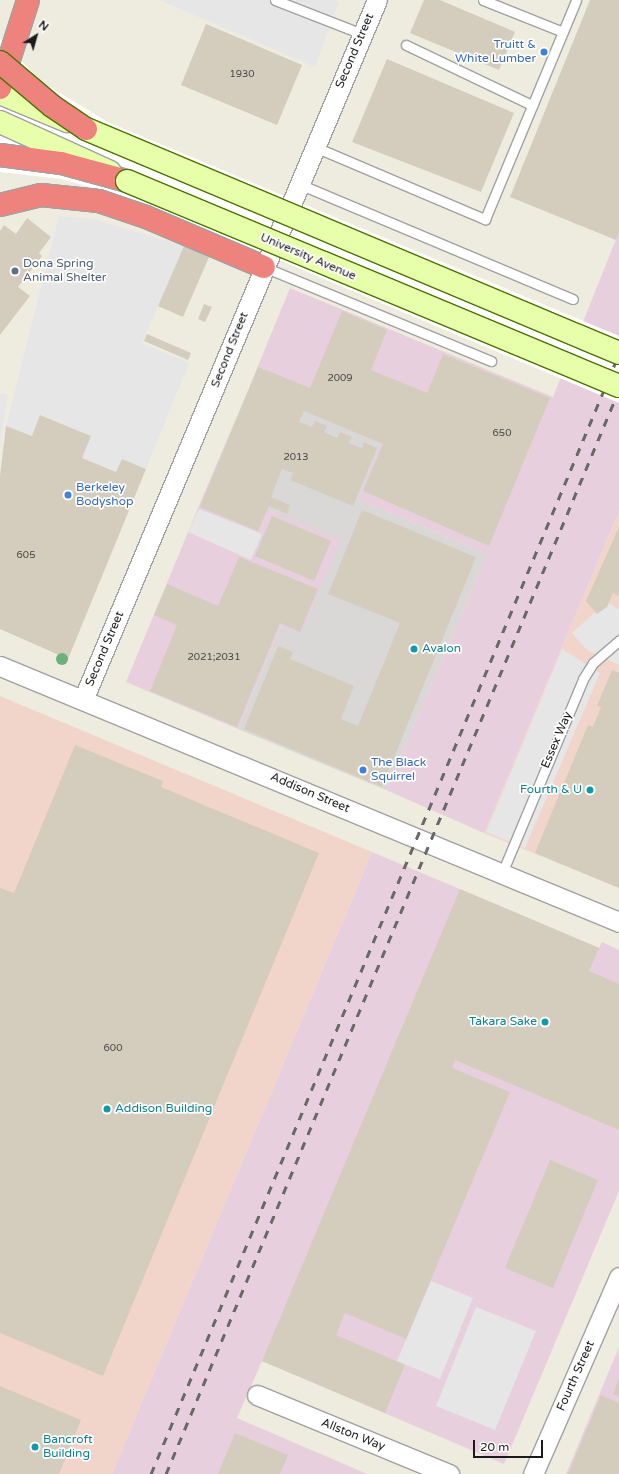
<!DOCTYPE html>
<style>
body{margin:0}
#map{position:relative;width:619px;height:1474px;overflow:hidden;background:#eeecde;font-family:"Varela Round",sans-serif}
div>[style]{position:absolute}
.residential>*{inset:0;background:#d9d8d7}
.commercial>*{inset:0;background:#f1d5cb}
.industrial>*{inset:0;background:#e7cfdd}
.parking>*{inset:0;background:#e6e6e6}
.pier>*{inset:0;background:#fff}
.building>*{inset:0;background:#d4cdbe}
.roads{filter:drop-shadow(1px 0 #a1a1a1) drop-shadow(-1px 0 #a1a1a1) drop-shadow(0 1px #a1a1a1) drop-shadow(0 -1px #a1a1a1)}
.lane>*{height:9px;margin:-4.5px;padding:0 4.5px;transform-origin:4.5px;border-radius:4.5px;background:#fff}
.street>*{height:19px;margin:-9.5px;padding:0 9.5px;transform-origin:9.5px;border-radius:9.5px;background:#fff}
.secondary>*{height:22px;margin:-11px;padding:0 11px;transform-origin:11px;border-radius:11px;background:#e7ffab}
.highway>*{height:22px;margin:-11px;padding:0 11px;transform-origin:11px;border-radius:11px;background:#ee827d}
.rail>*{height:3px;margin-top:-1.5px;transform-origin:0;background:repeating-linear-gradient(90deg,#686868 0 8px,transparent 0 16px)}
.bridges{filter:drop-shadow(1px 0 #4c7300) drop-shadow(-1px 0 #4c7300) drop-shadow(0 1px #4c7300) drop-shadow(0 -1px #4c7300)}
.secondary-bridge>*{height:22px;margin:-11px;padding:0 11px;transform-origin:11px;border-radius:11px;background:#e7ffab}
.highway-bridge>*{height:22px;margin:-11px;padding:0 11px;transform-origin:11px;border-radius:11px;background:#ee827d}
.trees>*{width:12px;height:12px;margin:-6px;border-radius:50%;background:#6cb17a}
.dots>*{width:11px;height:11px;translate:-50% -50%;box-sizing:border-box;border:2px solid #fff;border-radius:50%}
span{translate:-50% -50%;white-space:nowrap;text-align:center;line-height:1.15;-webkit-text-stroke:3.5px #fff;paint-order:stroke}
.number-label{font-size:10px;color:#484743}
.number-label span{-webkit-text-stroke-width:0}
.shop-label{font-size:12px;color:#366cbe}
.right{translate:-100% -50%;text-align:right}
.left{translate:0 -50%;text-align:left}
.street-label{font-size:12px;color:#1a1a1a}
.service-label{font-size:12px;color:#4e5e75}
.culture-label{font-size:12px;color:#0d838f}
.north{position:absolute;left:16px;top:16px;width:40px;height:40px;-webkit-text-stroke:3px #fff;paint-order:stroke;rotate:37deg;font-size:11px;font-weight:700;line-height:16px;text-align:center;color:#1a1a1a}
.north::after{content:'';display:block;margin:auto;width:14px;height:18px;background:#1a1a1a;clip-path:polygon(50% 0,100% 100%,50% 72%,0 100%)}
.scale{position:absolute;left:473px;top:1440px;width:70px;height:18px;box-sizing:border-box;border:2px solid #1a1a1a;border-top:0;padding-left:5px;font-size:12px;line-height:14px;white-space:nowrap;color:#1a1a1a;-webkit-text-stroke:3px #fff;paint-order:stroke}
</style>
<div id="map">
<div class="residential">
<div style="clip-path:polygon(249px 388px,382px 443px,358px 499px,487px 554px,386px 790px,238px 729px,281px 626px,301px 633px,267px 509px,208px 484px)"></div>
</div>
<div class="commercial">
<div style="clip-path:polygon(619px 511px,619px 888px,484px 833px)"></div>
<div style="clip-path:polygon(0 696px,372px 852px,112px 1474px,0 1474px)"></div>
</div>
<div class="industrial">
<div style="clip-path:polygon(619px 232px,619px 511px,484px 833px,386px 790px,487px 554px,358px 499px,381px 443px,249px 388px,290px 288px,553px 397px)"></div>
<div style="clip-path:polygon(208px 484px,341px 540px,301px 634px,281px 626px,238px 729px,126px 682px)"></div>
<div style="clip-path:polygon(372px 852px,599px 948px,602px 942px,619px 950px,619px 1191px,504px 1464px,262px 1361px,237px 1418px,367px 1474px,112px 1474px)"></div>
<div style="clip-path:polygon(619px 1347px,619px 1474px,566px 1474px)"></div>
</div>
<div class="parking">
<div style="clip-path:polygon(159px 0,333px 0,339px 2px,315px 67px)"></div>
<div style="clip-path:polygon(59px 216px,93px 219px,184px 246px,142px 343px,189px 363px,146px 469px,122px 459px,116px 472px,82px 458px,91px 436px,41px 415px,32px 436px,6px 426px)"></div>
<div style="clip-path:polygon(0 394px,8px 394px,0 442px)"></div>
<div style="clip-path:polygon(199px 509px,262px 534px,251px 560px,188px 532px)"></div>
<div style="clip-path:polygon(607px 602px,619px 610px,619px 665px,587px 650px,572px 633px)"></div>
<div style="clip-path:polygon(562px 649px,600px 673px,525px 848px,486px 832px)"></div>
<div style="clip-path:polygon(431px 1281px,473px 1298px,440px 1379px,397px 1361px)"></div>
<div style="clip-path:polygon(476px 1307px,536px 1331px,495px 1430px,436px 1406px)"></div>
</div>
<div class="pier">
<div style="clip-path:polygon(0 39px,43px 83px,108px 122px,619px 336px,619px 403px,136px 200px,61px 179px,0 172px)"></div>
</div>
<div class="building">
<div style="clip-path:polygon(424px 0,440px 0,515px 32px,499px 70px,410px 33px)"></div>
<div style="clip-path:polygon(590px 0,619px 0,619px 233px,616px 240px,510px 197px)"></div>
<div style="clip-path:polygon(206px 24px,302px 65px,277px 125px,181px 85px)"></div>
<div style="clip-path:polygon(387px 59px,514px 113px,481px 192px,352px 142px)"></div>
<div style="clip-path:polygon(27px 218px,51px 237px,39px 253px,42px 256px,18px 287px,30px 296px,0 335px,0 231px,4px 225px,16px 234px)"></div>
<div style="clip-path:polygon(184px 246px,209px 257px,183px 317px,158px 306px)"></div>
<div style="clip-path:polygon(204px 304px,212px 307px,205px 322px,198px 319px)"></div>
<div style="clip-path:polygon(342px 311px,387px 330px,371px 370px,427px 393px,443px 354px,550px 398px,489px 546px,363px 491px,383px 444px,304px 411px,299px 422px,312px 427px,315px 421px,327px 426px,324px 432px,337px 438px,340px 432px,352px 437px,349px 443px,362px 448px,364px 442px,377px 448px,353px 506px,290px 480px,293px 473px,282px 469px,271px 497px,290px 505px,287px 514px,269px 506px,258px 531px,200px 507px,258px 367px,310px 388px)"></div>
<div style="clip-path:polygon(147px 334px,191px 353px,188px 360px,144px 341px)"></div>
<div style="clip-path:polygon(40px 415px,91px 436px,82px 458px,116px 472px,122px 459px,146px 469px,68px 659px,0 629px,0 476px,6px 426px,32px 436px)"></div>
<div style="clip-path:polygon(362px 510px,476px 557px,382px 787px,244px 729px,278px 646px,293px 652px,290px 659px,354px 686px,341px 719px,358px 726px,400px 623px,328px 594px)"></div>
<div style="clip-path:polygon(272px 516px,331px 541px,314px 581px,255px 556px)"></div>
<div style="clip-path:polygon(619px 527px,619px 596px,613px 593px,607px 607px,597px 614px,586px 601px)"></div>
<div style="clip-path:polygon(239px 557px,318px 589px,300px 632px,280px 623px,237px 727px,150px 691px,177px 625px,154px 615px,167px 584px,218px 606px)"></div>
<div style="clip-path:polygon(612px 670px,619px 673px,619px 888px,535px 853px,588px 725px,593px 727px,601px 707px,597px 706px)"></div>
<div style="clip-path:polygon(75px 745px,163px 781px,161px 787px,319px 853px,103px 1376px,0 1333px,0 888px,14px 893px)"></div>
<div style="clip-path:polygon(460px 889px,599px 948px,589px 971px,619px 984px,619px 1130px,455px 1060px,452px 1068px,510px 1092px,406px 1339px,345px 1313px,336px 1335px,405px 1365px,385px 1413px,262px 1361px)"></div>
<div style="clip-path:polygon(550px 1160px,598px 1180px,553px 1288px,505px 1268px)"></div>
<div style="clip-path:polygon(619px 1379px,619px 1397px,613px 1394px)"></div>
<div style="clip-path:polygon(0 1386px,81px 1420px,59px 1474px,0 1474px)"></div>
<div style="clip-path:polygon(601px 1395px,619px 1403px,619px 1474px,568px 1474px)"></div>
<div style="clip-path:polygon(235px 1433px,288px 1455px,280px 1474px,218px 1474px)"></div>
</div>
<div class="roads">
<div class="lane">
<div style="left:275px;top:0;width:93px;rotate:21.3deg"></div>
<div style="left:483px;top:0;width:86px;rotate:21.8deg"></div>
<div style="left:406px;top:45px;width:140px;rotate:25.5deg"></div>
<div style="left:315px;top:147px;width:185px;rotate:23deg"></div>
<div style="left:485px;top:219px;width:237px;rotate:-67.4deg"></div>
<div style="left:299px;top:184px;width:297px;rotate:22.8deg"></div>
<div style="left:264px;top:267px;width:246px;rotate:22.5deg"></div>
<div style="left:502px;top:873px;width:210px;rotate:-67.3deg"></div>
<div style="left:583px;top:679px;width:19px;rotate:-58deg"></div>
<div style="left:593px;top:663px;width:35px;rotate:-41deg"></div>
</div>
<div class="street">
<div style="left:0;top:666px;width:670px;rotate:22.47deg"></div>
<div style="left:83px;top:700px;width:759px;rotate:-67.22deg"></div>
<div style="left:257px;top:1395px;width:208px;rotate:22.4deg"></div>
<div style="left:533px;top:1474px;width:215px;rotate:-66.4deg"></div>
</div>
<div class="secondary">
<div style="left:0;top:93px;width:73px;rotate:22.7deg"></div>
<div style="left:0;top:122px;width:121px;rotate:24.4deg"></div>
</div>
<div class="highway">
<div style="left:0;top:88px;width:92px;rotate:-72.3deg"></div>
<div style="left:0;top:155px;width:62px;rotate:7.5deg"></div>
<div style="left:61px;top:163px;width:68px;rotate:15.3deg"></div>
<div style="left:0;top:205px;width:42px;rotate:-13.7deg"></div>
<div style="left:41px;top:195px;width:58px;rotate:5.9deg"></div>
<div style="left:99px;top:201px;width:50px;rotate:18.8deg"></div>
<div style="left:146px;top:217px;width:128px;rotate:23deg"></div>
</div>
</div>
<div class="rail">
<div style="left:151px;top:1474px;width:1214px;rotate:-67.32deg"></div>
<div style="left:166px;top:1474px;width:1175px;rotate:-67.32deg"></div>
</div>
<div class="bridges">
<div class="secondary-bridge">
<div style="left:86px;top:129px;width:578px;rotate:22.8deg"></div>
<div style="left:127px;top:181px;width:533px;rotate:22.62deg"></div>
</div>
<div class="highway-bridge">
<div style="left:0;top:62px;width:68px;rotate:40.2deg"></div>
<div style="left:52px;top:106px;width:41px;rotate:34.1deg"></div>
</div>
</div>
<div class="trees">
<div style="left:62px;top:659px"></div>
</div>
<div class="dots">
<div style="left:544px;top:52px;background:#3f7fe0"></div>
<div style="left:15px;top:271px;background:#5c6f8a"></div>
<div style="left:68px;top:495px;background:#3f7fe0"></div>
<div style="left:414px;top:649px;background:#0f9aa8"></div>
<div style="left:363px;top:770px;background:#3f7fe0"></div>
<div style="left:590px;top:790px;background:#0f9aa8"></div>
<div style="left:545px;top:1022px;background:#0f9aa8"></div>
<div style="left:107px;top:1109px;background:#0f9aa8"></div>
<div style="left:35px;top:1447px;background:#0f9aa8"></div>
</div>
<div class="number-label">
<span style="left:242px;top:75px">1930</span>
<span style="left:340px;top:379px">2009</span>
<span style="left:502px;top:434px">650</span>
<span style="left:296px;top:458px">2013</span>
<span style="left:26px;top:556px">605</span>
<span style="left:214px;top:658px">2021;2031</span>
<span style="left:113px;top:1049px">600</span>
</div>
<div class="shop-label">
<span class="right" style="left:536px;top:52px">Truitt &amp;<br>White Lumber</span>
<span class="left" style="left:76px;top:495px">Berkeley<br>Bodyshop</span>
<span class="left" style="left:371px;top:770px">The Black<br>Squirrel</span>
</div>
<div class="street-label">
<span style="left:355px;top:51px;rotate:-67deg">Second Street</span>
<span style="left:308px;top:257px;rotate:23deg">University Avenue</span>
<span style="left:230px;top:350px;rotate:-68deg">Second Street</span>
<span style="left:105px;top:649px;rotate:-67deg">Second Street</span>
<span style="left:557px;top:740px;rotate:-67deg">Essex Way</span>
<span style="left:310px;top:793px;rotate:23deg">Addison Street</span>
<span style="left:576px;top:1376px;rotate:-66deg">Fourth Street</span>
<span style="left:353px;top:1435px;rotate:22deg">Allston Way</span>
</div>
<div class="service-label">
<span class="left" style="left:23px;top:271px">Dona Spring<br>Animal Shelter</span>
</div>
<div class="culture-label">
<span class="left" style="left:422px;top:649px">Avalon</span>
<span class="right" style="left:582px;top:790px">Fourth &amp; U</span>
<span class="right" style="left:537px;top:1022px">Takara Sake</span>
<span class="left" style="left:115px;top:1109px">Addison Building</span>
<span class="left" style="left:43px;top:1447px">Bancroft<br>Building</span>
</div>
<div class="north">N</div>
<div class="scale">20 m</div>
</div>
